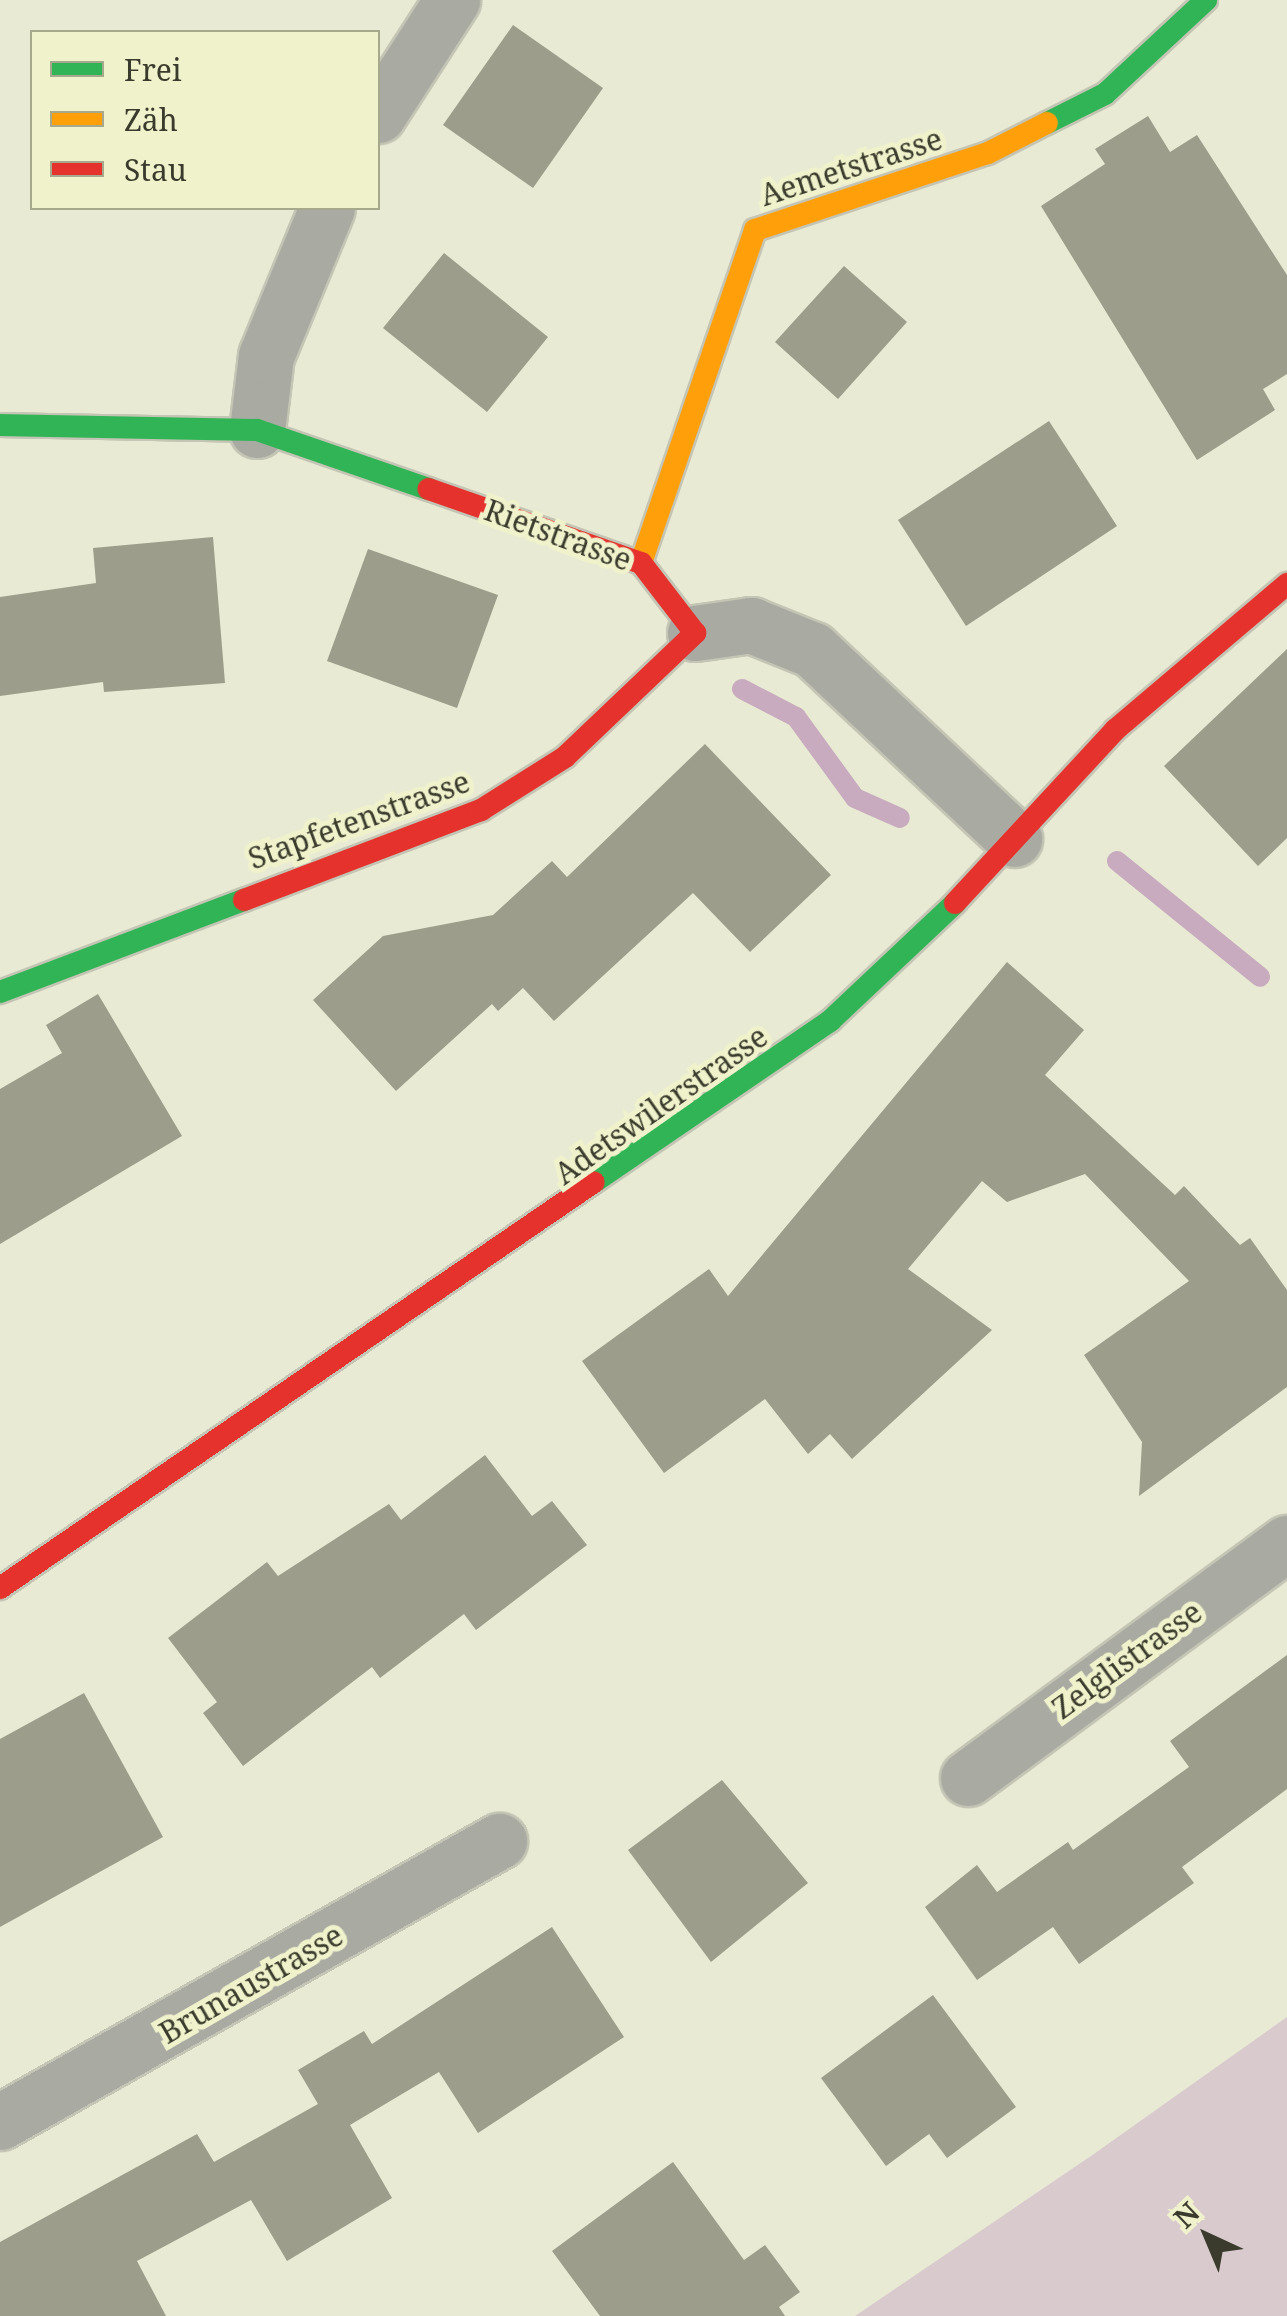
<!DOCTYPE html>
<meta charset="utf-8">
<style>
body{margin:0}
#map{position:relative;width:1287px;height:2316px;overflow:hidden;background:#e8ead4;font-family:"Noto Serif",serif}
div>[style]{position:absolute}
.green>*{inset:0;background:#d9cace}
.stream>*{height:20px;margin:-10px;padding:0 10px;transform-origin:10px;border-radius:10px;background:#c8abbe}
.building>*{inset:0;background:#9c9d8a}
.roads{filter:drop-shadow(2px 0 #c4c5b4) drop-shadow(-2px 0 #c4c5b4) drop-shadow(0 2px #c4c5b4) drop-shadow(0 -2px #c4c5b4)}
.street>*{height:55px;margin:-27.5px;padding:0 27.5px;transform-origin:27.5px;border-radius:27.5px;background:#a9aaa2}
.fast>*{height:22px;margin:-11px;padding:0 11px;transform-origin:11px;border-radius:11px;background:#30b455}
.slow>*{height:22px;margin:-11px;padding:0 11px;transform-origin:11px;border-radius:11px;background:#ff9f0a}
.jam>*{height:22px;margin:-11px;padding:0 11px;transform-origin:11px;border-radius:11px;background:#e5322d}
span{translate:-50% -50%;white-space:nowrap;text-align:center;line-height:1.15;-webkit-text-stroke:10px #f0f2cc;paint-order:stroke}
.street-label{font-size:30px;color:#3a3b2c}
.legend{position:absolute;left:30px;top:30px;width:350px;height:180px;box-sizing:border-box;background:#f0f2cc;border:2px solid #a7a98c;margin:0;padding:12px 18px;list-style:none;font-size:30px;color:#3a3b2c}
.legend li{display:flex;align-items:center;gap:20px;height:50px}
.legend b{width:50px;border:2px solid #a7a98c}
.north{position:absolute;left:1157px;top:2186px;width:100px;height:100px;-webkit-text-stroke:8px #f0f2cc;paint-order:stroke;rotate:316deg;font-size:28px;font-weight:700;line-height:40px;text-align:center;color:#3a3b2c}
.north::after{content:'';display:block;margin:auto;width:35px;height:45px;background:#3a3b2c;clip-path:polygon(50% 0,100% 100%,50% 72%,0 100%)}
</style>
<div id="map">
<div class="green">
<div style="clip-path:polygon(1287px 2017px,1287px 2316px,855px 2316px,1091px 2156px)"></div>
</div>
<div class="stream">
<div style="left:742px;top:689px;width:61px;rotate:27.4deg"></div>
<div style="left:796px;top:717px;width:100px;rotate:53.9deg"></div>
<div style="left:855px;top:798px;width:49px;rotate:24deg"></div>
<div style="left:1117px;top:861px;width:184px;rotate:39deg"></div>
</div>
<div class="building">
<div style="clip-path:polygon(513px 25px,603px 88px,533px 188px,443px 125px)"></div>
<div style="clip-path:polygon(1148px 116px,1170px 152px,1197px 135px,1287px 275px,1287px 374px,1263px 389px,1275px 410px,1197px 460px,1041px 206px,1105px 164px,1095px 149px)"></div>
<div style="clip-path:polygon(444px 253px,548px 337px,487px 412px,383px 328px)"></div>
<div style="clip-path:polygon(844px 266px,907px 322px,838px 399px,775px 342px)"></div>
<div style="clip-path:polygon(1049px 421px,1117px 526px,966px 626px,898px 520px)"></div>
<div style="clip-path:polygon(213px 537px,225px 683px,104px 692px,103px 682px,0 696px,0 597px,96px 583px,93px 548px)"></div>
<div style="clip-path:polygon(368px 549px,498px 595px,457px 708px,327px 661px)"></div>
<div style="clip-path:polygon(1287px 649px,1287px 838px,1258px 866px,1164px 766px)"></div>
<div style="clip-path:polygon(705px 744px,831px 875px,750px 952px,693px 893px,554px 1021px,523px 988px,498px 1011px,492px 1004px,396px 1091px,313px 1000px,383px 936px,493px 915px,552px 861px,567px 877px)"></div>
<div style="clip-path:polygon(1007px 962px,1084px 1030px,1045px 1075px,1175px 1195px,1184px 1186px,1240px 1245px,1250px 1238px,1287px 1290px,1287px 1387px,1139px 1496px,1142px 1442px,1084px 1355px,1189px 1281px,1085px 1174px,1007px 1202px,982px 1181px,908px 1269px,992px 1330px,852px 1459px,830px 1434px,808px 1454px,765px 1399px,664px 1473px,582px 1361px,709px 1269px,728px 1296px)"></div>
<div style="clip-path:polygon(98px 994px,182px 1136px,0 1244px,0 1089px,62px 1053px,46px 1025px)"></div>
<div style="clip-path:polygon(485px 1455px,532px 1516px,552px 1501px,587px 1545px,476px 1630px,464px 1614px,380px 1678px,372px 1667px,243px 1766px,203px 1713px,217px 1702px,168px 1638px,267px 1562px,278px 1576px,389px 1504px,401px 1520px)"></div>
<div style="clip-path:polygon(1287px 1655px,1287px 1789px,1182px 1867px,1194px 1883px,1079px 1964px,1053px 1927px,977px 1980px,925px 1907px,977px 1865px,997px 1892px,1068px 1842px,1073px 1850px,1189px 1767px,1170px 1741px)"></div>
<div style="clip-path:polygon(84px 1693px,163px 1837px,0 1927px,0 1739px)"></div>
<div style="clip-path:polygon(722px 1780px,808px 1883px,711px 1962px,628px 1850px)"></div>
<div style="clip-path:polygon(552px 1927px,624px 2037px,478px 2133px,439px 2072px,350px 2125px,392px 2198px,287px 2261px,251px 2200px,137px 2261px,166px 2316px,0 2316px,0 2242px,197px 2134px,214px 2162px,318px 2104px,298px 2070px,364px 2031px,372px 2044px)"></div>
<div style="clip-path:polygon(933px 1995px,1016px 2107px,947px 2158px,929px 2134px,886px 2166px,821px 2078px)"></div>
<div style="clip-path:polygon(673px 2162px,744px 2260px,765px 2245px,800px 2292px,779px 2307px,785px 2316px,600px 2316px,552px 2251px)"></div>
</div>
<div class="roads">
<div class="street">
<div style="left:378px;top:115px;width:137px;rotate:-57.2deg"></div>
<div style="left:257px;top:430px;width:75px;rotate:-83.1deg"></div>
<div style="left:266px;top:356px;width:160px;rotate:-67.6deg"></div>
<div style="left:695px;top:633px;width:57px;rotate:-8.1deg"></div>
<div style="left:751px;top:625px;width:67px;rotate:22deg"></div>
<div style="left:813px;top:650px;width:276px;rotate:43.2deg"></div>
<div style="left:968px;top:1778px;width:396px;rotate:-36.4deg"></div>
<div style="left:0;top:2122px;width:573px;rotate:-29.39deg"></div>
</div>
<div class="fast">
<div style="left:1047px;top:123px;width:65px;rotate:-26.6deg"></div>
<div style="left:1105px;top:94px;width:138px;rotate:-42.9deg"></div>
<div style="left:0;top:425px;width:257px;rotate:1.1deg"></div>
<div style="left:257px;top:430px;width:181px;rotate:19deg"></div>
<div style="left:0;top:992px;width:261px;rotate:-20.7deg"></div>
<div style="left:594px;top:1182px;width:286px;rotate:-34.3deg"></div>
<div style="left:830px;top:1021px;width:172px;rotate:-43.3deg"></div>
</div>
<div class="slow">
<div style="left:641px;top:563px;width:352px;rotate:-71.1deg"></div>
<div style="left:755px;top:230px;width:245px;rotate:-18.3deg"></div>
<div style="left:988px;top:153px;width:66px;rotate:-27deg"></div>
</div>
<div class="jam">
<div style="left:244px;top:900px;width:254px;rotate:-20.8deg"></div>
<div style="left:481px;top:810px;width:99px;rotate:-32.2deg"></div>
<div style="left:565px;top:757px;width:180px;rotate:-43.6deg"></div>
<div style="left:695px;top:633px;width:88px;rotate:-127.6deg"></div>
<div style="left:641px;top:563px;width:225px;rotate:-160.8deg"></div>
<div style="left:955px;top:903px;width:236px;rotate:-47.2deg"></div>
<div style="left:1115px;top:730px;width:226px;rotate:-40.3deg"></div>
<div style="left:0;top:1588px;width:719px;rotate:-34.35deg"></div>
</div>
</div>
<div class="street-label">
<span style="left:851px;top:167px;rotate:-18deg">Aemetstrasse</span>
<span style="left:558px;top:535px;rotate:20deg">Rietstrasse</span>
<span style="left:359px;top:820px;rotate:-20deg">Stapfetenstrasse</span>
<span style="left:661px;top:1105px;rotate:-35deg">Adetswilerstrasse</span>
<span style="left:1127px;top:1660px;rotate:-36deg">Zelglistrasse</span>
<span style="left:251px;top:1984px;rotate:-30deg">Brunaustrasse</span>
</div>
<ul class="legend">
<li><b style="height:12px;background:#30b455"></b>Frei</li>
<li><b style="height:12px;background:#ff9f0a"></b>Zäh</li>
<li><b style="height:12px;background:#e5322d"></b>Stau</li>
</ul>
<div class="north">N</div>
</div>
